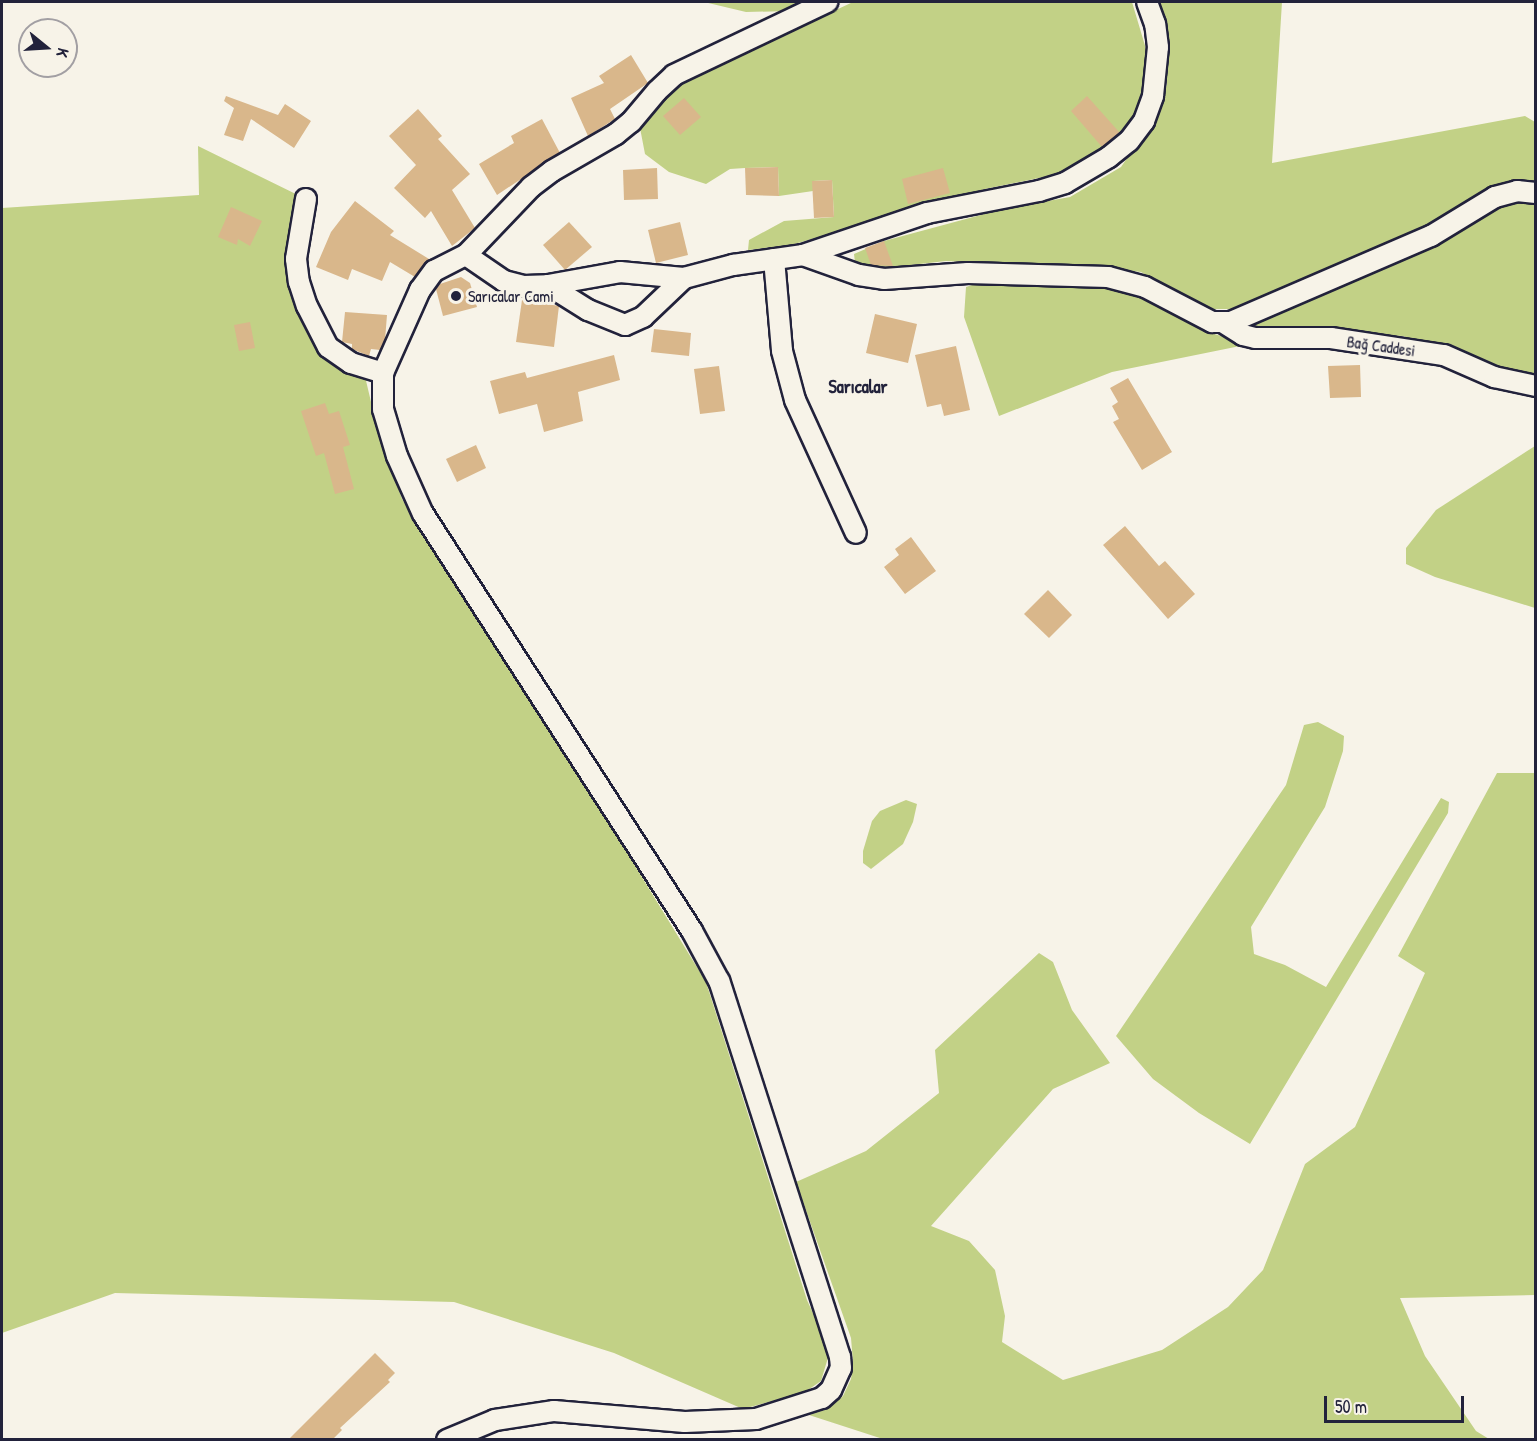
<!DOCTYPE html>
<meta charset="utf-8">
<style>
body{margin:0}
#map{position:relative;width:1537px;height:1441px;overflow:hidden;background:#f7f3e8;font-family:"Patrick Hand",sans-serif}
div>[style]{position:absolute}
.green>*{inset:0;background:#c2d186}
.building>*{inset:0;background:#d9b78b}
.roads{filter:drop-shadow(2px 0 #22223b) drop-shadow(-2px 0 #22223b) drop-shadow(0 2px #22223b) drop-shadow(0 -2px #22223b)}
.minor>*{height:20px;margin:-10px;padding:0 10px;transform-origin:10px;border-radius:10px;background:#f7f3e8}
.dots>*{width:16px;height:16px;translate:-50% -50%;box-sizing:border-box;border:3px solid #f7f3e8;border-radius:50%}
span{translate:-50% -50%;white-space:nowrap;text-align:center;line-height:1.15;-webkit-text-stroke:6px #f7f3e8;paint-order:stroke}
.poi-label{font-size:16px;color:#22223b}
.left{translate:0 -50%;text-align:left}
.street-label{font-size:16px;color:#22223b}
.neighbourhood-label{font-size:18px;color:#22223b;font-weight:700}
.frame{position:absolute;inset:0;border:3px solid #22223b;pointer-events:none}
.north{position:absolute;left:18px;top:18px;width:60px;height:60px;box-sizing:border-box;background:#f7f3e8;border:2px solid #a29fa3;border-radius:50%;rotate:108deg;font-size:16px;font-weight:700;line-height:24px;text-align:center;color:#22223b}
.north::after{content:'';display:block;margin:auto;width:21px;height:27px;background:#22223b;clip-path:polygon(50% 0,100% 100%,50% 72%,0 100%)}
.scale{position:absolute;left:1324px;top:1396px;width:140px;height:27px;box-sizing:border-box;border:3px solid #22223b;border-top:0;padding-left:8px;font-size:18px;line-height:21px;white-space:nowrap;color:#22223b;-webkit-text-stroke:4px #f7f3e8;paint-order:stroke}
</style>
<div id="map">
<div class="green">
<div style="clip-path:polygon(704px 2px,807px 2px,790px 11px,746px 12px)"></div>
<div style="clip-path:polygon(853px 2px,1132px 2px,1146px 49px,1145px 83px,1139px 112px,1128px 128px,1104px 149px,1068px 172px,985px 189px,791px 245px,748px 250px,749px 240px,784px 221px,834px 217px,832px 180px,813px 181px,813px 191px,779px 196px,778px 167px,745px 168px,730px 169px,706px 184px,669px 172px,645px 154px,640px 128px,653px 110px,682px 82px)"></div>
<div style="clip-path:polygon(1152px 2px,1282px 2px,1272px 163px,1525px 116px,1535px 122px,1535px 182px,1512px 181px,1423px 230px,1234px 309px,1214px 309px,1196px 303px,1141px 272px,1118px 269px,946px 261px,867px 270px,855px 263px,854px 254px,884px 241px,1003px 209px,1070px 197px,1121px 167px,1156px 116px,1167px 84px,1166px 59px)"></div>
<div style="clip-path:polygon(198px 146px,306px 199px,298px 241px,323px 339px,363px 368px,376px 423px,402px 499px,568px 756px,706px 982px,807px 1300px,830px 1351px,821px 1381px,805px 1392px,743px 1409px,614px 1353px,454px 1302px,115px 1293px,2px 1333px,2px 208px,199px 195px)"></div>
<div style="clip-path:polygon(1535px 199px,1535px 381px,1521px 379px,1403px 336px,1250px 329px,1250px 323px,1499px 202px)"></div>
<div style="clip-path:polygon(1074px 282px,1110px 286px,1151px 300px,1207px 332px,1250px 344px,1112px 372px,999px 416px,964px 317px,966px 287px,978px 283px)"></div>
<div style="clip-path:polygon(1535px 446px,1535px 608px,1435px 577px,1406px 564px,1406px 548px,1436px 510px)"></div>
<div style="clip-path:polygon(1318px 722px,1344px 736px,1343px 751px,1325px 807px,1251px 927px,1254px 954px,1285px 965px,1326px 987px,1441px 798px,1449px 802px,1448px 813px,1250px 1144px,1199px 1113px,1153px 1079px,1116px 1036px,1286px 785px,1304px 725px)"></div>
<div style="clip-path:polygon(1497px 773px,1535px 773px,1535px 1295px,1400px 1298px,1425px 1356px,1476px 1431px,1489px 1439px,886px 1440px,809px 1415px,827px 1409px,843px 1396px,851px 1379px,853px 1362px,851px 1338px,796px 1182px,866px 1151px,939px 1093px,935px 1050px,1039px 953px,1053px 962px,1072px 1010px,1110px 1063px,1053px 1089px,931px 1226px,969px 1241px,995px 1270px,1005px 1316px,1002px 1342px,1063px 1380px,1162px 1350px,1228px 1307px,1263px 1270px,1305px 1164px,1355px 1127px,1425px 973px,1398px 956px)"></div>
<div style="clip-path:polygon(906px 800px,917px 804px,913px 822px,903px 844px,871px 869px,863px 863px,863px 851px,872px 821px,880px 811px)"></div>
</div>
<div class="building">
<div style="clip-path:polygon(631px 55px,648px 83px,610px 109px,615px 119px,588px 136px,571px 98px,604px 83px,599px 76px)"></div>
<div style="clip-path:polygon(226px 96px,278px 115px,285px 104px,311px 121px,294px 148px,251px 119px,243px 141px,224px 135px,234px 108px,224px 101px)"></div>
<div style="clip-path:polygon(1087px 96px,1120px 133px,1102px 147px,1071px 111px)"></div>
<div style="clip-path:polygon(684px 98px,701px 117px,680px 135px,663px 116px)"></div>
<div style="clip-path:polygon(418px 109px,442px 136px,438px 139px,470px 174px,452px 190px,475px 228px,452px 246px,431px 211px,425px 218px,394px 188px,416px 165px,389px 136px)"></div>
<div style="clip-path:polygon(542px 119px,560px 153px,497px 195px,479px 164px,514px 143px,511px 136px)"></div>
<div style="clip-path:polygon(778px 167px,779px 196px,746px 195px,745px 168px)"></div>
<div style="clip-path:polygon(657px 168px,658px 199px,624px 200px,623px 170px)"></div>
<div style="clip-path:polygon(943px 168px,950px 193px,908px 204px,902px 179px)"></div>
<div style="clip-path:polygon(832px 180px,834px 217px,814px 218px,812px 181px)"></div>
<div style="clip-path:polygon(355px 201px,394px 231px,390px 235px,429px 259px,415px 277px,390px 262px,382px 281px,352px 269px,348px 280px,316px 267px,331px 232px)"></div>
<div style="clip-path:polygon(231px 207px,262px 221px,250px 246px,238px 239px,237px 245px,218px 237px)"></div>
<div style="clip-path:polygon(569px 222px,592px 247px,565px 270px,543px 245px)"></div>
<div style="clip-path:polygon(680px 222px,688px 255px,656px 263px,648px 230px)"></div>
<div style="clip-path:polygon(884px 241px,893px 266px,871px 265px,865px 248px)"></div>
<div style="clip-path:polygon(461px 277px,470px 283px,477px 307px,443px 316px,436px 289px,440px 284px)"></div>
<div style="clip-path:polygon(522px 300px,559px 306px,554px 347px,516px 342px)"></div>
<div style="clip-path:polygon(345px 312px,387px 315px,385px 340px,380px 350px,371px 349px,369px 356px,352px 349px,352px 344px,342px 342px)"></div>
<div style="clip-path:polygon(875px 314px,917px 324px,908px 363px,866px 353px)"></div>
<div style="clip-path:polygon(250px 322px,255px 348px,239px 351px,234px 325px)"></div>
<div style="clip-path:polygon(654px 329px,691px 333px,689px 356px,651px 352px)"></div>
<div style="clip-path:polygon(956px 346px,970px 410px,944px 416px,941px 404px,927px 407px,915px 355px)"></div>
<div style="clip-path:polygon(614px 355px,620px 380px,578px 392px,583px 421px,544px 432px,537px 404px,499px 414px,490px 381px,525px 372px,527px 378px)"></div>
<div style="clip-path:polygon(1360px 365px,1361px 397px,1330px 398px,1328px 366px)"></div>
<div style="clip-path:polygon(719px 366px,725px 411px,700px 414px,694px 369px)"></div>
<div style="clip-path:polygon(1128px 378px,1172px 452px,1142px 470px,1113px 422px,1119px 419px,1112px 406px,1118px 402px,1110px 388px)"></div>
<div style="clip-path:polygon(325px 403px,329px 414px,339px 411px,350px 445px,343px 447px,354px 489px,335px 494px,324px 453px,316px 456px,301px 411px)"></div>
<div style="clip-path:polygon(476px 445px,486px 468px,457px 482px,446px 459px)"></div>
<div style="clip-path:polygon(1125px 526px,1159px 566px,1165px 561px,1195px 594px,1168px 619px,1103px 545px)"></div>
<div style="clip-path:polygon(911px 537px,936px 571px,905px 594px,884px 567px,899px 555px,895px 549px)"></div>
<div style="clip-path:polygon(1048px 590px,1072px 615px,1049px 638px,1024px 614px)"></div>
<div style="clip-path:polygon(375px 1353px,395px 1373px,388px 1380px,390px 1382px,340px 1428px,342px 1430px,332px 1440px,288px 1440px)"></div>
</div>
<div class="roads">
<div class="minor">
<div style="left:306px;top:199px;width:61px;rotate:99.5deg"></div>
<div style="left:296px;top:259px;width:23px;rotate:83deg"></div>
<div style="left:299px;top:282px;width:25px;rotate:72deg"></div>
<div style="left:307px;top:306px;width:46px;rotate:62.9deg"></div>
<div style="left:328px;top:347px;width:28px;rotate:35deg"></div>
<div style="left:351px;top:363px;width:34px;rotate:17deg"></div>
<div style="left:466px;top:255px;width:94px;rotate:-46.3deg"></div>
<div style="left:531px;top:187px;width:26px;rotate:-37deg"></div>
<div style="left:552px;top:171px;width:74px;rotate:-30deg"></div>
<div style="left:616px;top:134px;width:19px;rotate:-39deg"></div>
<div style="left:631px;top:122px;width:40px;rotate:-50deg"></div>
<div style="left:657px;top:91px;width:23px;rotate:-43deg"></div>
<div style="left:674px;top:75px;width:170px;rotate:-25.5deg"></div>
<div style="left:803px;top:255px;width:131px;rotate:-18.7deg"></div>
<div style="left:927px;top:213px;width:114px;rotate:-11.1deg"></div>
<div style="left:1039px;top:191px;width:27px;rotate:-17deg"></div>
<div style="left:1065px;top:183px;width:51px;rotate:-30.6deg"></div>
<div style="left:1109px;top:157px;width:26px;rotate:-39deg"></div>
<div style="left:1129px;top:141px;width:25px;rotate:-53deg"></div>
<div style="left:1144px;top:121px;width:27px;rotate:-70deg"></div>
<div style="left:1153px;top:96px;width:49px;rotate:-84.2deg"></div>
<div style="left:1158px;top:47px;width:23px;rotate:-97deg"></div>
<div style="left:1155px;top:24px;width:23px;rotate:-110deg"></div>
<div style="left:774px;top:259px;width:92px;rotate:85deg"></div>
<div style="left:782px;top:351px;width:51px;rotate:75.1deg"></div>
<div style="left:795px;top:400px;width:146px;rotate:65.4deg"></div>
<div style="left:548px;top:285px;width:73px;rotate:-10.2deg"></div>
<div style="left:620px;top:272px;width:64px;rotate:5.4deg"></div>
<div style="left:684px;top:278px;width:51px;rotate:-14.9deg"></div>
<div style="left:733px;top:265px;width:71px;rotate:-8.1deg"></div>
<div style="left:803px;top:255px;width:59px;rotate:19.7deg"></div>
<div style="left:859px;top:275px;width:25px;rotate:9deg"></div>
<div style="left:884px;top:279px;width:84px;rotate:-4.1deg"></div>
<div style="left:968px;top:273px;width:140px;rotate:1.6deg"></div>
<div style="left:1108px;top:277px;width:38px;rotate:15deg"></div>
<div style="left:1145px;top:287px;width:76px;rotate:27.6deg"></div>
<div style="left:1212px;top:322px;width:19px"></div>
<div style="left:1231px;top:322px;width:218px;rotate:-23.3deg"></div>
<div style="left:1431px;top:236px;width:75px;rotate:-31.4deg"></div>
<div style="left:1495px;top:197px;width:23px;rotate:-15deg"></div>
<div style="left:1517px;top:191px;width:19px;rotate:6deg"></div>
<div style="left:1224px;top:323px;width:22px;rotate:32deg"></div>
<div style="left:1243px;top:335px;width:12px;rotate:14deg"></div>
<div style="left:1255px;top:338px;width:76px"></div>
<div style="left:1331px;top:338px;width:114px;rotate:8.6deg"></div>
<div style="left:1444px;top:355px;width:55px;rotate:23.7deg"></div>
<div style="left:1494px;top:377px;width:43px;rotate:12.1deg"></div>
<div style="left:447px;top:1440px;width:52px;rotate:-22.6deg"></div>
<div style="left:495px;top:1420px;width:60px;rotate:-8.7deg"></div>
<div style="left:554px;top:1411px;width:131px;rotate:4.8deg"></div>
<div style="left:685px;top:1422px;width:71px;rotate:-2.4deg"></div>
<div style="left:756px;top:1419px;width:69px;rotate:-17.7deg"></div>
<div style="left:822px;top:1398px;width:12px;rotate:-42deg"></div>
<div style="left:831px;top:1390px;width:24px;rotate:-66deg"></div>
<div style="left:841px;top:1368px;width:11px;rotate:-95deg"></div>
<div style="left:840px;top:1357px;width:395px;rotate:-107.8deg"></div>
<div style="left:719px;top:981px;width:57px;rotate:-118.4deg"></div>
<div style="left:692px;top:931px;width:496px;rotate:-122.8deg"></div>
<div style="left:423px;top:514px;width:64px;rotate:-114.1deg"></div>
<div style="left:397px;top:456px;width:49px;rotate:-106.6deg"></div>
<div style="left:383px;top:409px;width:36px;rotate:-90deg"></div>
<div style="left:383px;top:373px;width:91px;rotate:-66deg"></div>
<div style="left:420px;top:290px;width:24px;rotate:-54deg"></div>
<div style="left:434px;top:271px;width:36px;rotate:-27deg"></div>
<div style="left:466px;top:255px;width:46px;rotate:34.4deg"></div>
<div style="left:504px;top:281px;width:21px;rotate:14deg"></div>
<div style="left:524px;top:286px;width:24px;rotate:-2deg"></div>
<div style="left:548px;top:285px;width:47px;rotate:32deg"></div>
<div style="left:588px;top:310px;width:40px;rotate:22deg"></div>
<div style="left:625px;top:325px;width:20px;rotate:-24deg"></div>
<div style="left:643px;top:317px;width:57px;rotate:-43.6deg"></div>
</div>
</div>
<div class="dots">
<div style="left:456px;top:296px;background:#22223b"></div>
</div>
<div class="poi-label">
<span class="left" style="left:468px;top:296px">Sarıcalar Cami</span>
</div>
<div class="street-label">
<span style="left:1381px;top:346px;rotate:8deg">Bağ Caddesi</span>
</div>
<div class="neighbourhood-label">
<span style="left:858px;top:387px">Sarıcalar</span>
</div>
<div class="frame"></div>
<div class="north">K</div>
<div class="scale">50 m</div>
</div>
